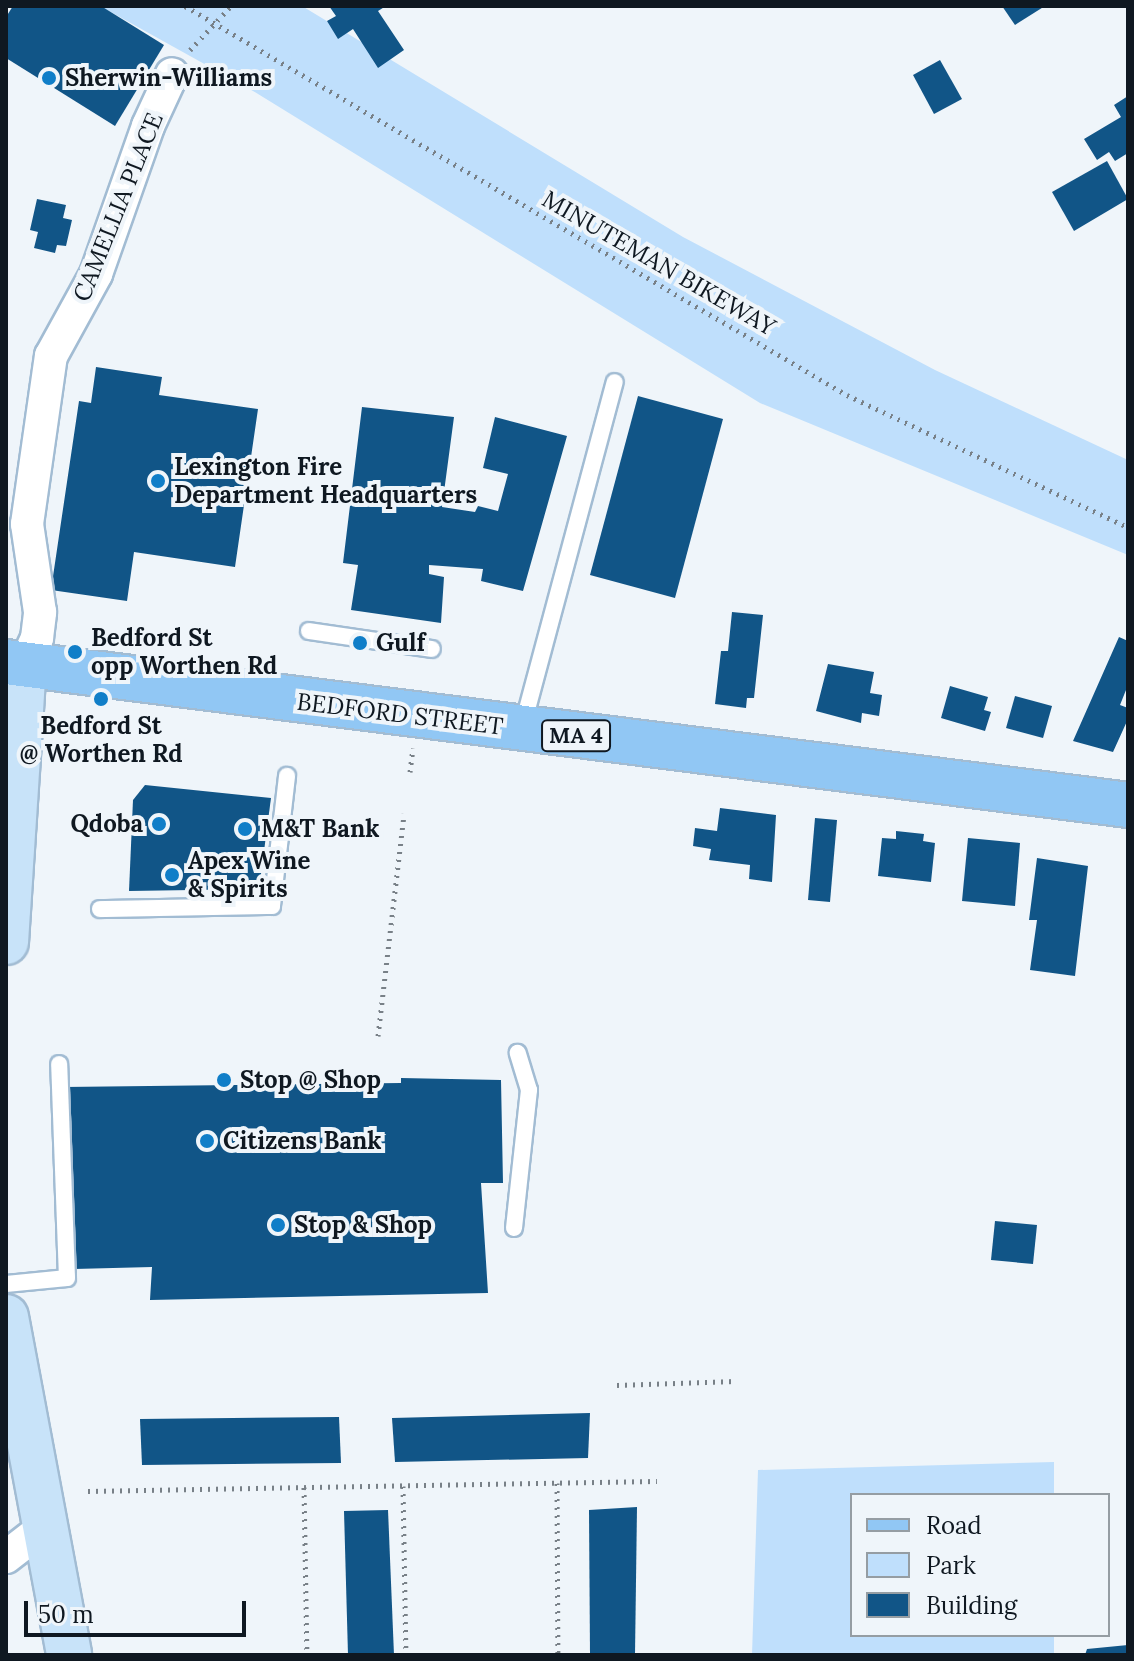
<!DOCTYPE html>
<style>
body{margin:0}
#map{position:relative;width:1134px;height:1661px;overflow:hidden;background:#eff5fa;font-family:Lora,serif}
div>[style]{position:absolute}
.green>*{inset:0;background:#bfdffc}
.building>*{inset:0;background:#115587}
.path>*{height:5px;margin-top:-2.5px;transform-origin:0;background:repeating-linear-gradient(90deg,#788087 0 2px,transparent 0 8px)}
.roads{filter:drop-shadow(2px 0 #a2bcd3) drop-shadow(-2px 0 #a2bcd3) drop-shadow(0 2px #a2bcd3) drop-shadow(0 -2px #a2bcd3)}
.service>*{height:16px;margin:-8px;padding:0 8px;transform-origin:8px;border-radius:8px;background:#fff}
.minor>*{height:32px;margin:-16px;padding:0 16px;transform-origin:16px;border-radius:16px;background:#fff}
.secondary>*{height:44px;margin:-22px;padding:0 22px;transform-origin:22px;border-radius:22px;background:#c8e3f9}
.primary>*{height:44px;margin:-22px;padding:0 22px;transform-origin:22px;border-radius:22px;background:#91c7f4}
.dots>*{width:22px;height:22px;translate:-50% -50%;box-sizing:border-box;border:4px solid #eff5fa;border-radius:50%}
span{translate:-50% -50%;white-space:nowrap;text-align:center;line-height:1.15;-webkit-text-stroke:8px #eff5fa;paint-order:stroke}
.shield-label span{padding:2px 6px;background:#eff5fa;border:2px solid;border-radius:6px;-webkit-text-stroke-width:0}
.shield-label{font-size:22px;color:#0f1821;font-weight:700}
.poi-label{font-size:24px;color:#0f1821;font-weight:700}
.left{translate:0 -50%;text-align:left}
.right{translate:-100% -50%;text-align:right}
.street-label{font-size:24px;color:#0f1821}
.frame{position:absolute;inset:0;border:8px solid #0f1821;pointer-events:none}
.legend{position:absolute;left:850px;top:1493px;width:260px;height:144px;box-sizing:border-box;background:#eff5fa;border:2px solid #959da3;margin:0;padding:10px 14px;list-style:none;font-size:24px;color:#0f1821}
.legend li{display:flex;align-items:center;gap:16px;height:40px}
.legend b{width:40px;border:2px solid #959da3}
.scale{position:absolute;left:24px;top:1601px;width:222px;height:36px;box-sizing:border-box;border:4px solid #0f1821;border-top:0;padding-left:10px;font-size:24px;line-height:28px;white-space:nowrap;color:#0f1821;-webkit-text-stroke:6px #eff5fa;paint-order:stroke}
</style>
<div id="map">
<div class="green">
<div style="clip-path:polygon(100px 6px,302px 6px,683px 237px,935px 370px,1128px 460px,1128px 555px,760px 403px,253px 91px)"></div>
<div style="clip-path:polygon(1054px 1462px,1054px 1495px,852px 1495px,852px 1635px,1054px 1635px,1054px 1655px,752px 1655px,758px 1470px)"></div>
</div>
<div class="building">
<div style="clip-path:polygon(13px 6px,101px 6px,164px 45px,115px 126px,6px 58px,6px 17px)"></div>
<div style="clip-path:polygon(329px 6px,386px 6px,378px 11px,404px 50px,378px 68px,353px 29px,338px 39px,327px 21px,336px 16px)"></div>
<div style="clip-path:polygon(1002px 6px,1045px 6px,1015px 25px)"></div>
<div style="clip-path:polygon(940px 60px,962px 99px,934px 114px,913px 75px)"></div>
<div style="clip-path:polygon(1128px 96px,1128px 153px,1115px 161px,1109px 152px,1097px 160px,1084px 139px,1121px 117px,1114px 105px)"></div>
<div style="clip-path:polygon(1107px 161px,1128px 199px,1074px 231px,1052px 192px)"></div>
<div style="clip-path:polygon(37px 199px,66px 205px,63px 218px,72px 220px,66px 246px,57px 245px,55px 253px,34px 248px,38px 232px,30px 230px)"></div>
<div style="clip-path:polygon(96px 367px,162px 377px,159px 395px,258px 409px,235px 567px,134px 552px,127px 601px,51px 590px,79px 401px,91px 403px)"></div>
<div style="clip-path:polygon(638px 396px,723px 419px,675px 598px,590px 575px)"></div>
<div style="clip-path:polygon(362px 407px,454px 417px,442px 507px,475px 512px,478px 506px,498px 511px,508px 474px,483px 468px,495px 417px,567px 436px,523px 591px,481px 581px,483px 569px,429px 565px,429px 574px,444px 577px,441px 623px,351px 610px,358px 565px,343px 563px)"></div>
<div style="clip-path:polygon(732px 612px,763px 615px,754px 698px,747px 698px,746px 708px,715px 704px,721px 651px,728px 651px)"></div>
<div style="clip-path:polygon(1119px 637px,1128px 641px,1128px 685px,1120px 705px,1128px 708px,1128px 719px,1113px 752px,1073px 741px)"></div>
<div style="clip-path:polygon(828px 664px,874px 672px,870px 693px,882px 695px,879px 716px,862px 713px,861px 723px,816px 711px)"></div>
<div style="clip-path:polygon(950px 686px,988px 697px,984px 710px,991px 712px,985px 731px,941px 718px)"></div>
<div style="clip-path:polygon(1015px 696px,1052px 706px,1043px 738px,1006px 728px)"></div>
<div style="clip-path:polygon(145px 785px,271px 798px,259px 889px,129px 891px,133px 800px)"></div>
<div style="clip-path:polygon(720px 808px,776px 815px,772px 882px,749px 879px,750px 865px,709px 860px,711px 849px,693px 846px,695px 828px,717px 831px)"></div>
<div style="clip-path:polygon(815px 818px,837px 820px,830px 902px,808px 900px)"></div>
<div style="clip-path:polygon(896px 831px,924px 834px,923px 841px,935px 843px,931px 882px,878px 876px,882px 838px,896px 839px)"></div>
<div style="clip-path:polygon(968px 838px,1020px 843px,1015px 906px,962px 901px)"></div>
<div style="clip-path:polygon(1037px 858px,1088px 866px,1075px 976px,1030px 970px,1037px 920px,1029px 920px)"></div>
<div style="clip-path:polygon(401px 1078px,501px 1080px,503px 1183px,481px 1183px,488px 1293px,150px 1300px,152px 1267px,74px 1269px,71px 1113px,65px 1114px,64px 1087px,401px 1083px)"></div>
<div style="clip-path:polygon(995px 1221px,1037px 1225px,1033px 1264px,991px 1260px)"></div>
<div style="clip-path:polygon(590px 1413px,588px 1458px,395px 1462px,392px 1418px)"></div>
<div style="clip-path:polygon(339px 1417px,341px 1463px,142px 1465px,140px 1419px)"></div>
<div style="clip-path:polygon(637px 1507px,635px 1655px,590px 1655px,589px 1510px)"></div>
<div style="clip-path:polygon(388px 1510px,394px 1655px,348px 1655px,344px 1511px)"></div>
<div style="clip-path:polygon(1128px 1645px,1128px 1655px,1085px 1655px,1087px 1649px)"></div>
</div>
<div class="path">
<div style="left:185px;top:6px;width:768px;rotate:30.44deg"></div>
<div style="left:847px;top:395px;width:310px;rotate:25.2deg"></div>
<div style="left:190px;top:50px;width:60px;rotate:-47deg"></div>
<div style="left:410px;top:772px;width:24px;rotate:-83deg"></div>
<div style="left:378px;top:1036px;width:224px;rotate:-83.3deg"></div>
<div style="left:617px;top:1385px;width:119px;rotate:-1.9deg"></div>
<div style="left:557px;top:1483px;width:172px;rotate:89.7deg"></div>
<div style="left:403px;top:1486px;width:169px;rotate:89deg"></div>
<div style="left:304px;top:1487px;width:168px;rotate:89deg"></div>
<div style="left:88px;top:1491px;width:569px;rotate:-1.01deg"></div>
</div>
<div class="roads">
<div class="service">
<div style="left:309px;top:631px;width:124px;rotate:8.3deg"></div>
<div style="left:522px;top:728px;width:358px;rotate:-75deg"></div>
<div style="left:100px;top:909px;width:172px;rotate:-1deg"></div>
<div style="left:272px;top:906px;width:131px;rotate:-83.4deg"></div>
<div style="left:514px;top:1228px;width:139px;rotate:-83.8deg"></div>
<div style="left:529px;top:1090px;width:39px;rotate:-107deg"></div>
<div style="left:6px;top:1284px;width:61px;rotate:-5.6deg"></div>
<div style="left:67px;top:1278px;width:214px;rotate:-92.1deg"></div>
</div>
<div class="minor">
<div style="left:24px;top:666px;width:31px;rotate:-65deg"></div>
<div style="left:37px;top:638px;width:26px;rotate:-83deg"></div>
<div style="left:40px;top:612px;width:89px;rotate:-98.4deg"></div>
<div style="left:27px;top:524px;width:170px;rotate:-81.9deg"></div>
<div style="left:51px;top:356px;width:94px;rotate:-61.2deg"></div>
<div style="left:96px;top:274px;width:157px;rotate:-70.6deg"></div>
<div style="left:148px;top:126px;width:57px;rotate:-65.2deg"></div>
<div style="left:6px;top:1557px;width:51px;rotate:-37.8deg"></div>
</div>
<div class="secondary">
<div style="left:6px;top:942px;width:277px;rotate:-86.3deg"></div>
<div style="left:6px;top:1317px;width:344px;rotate:79.4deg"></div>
</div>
<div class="primary">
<div style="left:6px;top:662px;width:1131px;rotate:7.26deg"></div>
</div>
</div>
<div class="dots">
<div style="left:49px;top:78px;background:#107ec8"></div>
<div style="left:158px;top:481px;background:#107ec8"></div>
<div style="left:360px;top:643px;background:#107ec8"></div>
<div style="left:75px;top:652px;background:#107ec8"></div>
<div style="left:101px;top:699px;background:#107ec8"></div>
<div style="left:159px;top:824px;background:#107ec8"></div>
<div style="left:245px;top:829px;background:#107ec8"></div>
<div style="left:172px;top:875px;background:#107ec8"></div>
<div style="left:224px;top:1080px;background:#107ec8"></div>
<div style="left:207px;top:1141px;background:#107ec8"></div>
<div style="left:278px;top:1225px;background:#107ec8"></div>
</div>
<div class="shield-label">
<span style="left:576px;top:736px">MA 4</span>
</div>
<div class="poi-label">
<span class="left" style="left:65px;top:78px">Sherwin-Williams</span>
<span class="left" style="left:174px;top:481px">Lexington Fire<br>Department Headquarters</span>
<span class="left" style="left:91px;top:652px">Bedford St<br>opp Worthen Rd</span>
<span class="left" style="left:376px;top:643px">Gulf</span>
<span style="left:101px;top:740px">Bedford St<br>@ Worthen Rd</span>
<span class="right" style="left:143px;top:824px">Qdoba</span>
<span class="left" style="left:261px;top:829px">M&amp;T Bank</span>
<span class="left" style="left:188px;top:875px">Apex Wine<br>&amp; Spirits</span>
<span class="left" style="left:240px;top:1080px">Stop @ Shop</span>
<span class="left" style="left:223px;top:1141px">Citizens Bank</span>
<span class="left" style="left:294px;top:1225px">Stop &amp; Shop</span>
</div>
<div class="street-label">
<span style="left:118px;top:207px;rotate:-68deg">CAMELLIA PLACE</span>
<span style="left:659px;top:263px;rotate:30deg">MINUTEMAN BIKEWAY</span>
<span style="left:400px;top:714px;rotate:7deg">BEDFORD STREET</span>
</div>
<div class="frame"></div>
<ul class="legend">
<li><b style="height:10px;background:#91c7f4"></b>Road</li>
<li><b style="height:22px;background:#bfdffc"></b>Park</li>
<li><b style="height:22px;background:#115587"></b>Building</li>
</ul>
<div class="scale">50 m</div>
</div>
